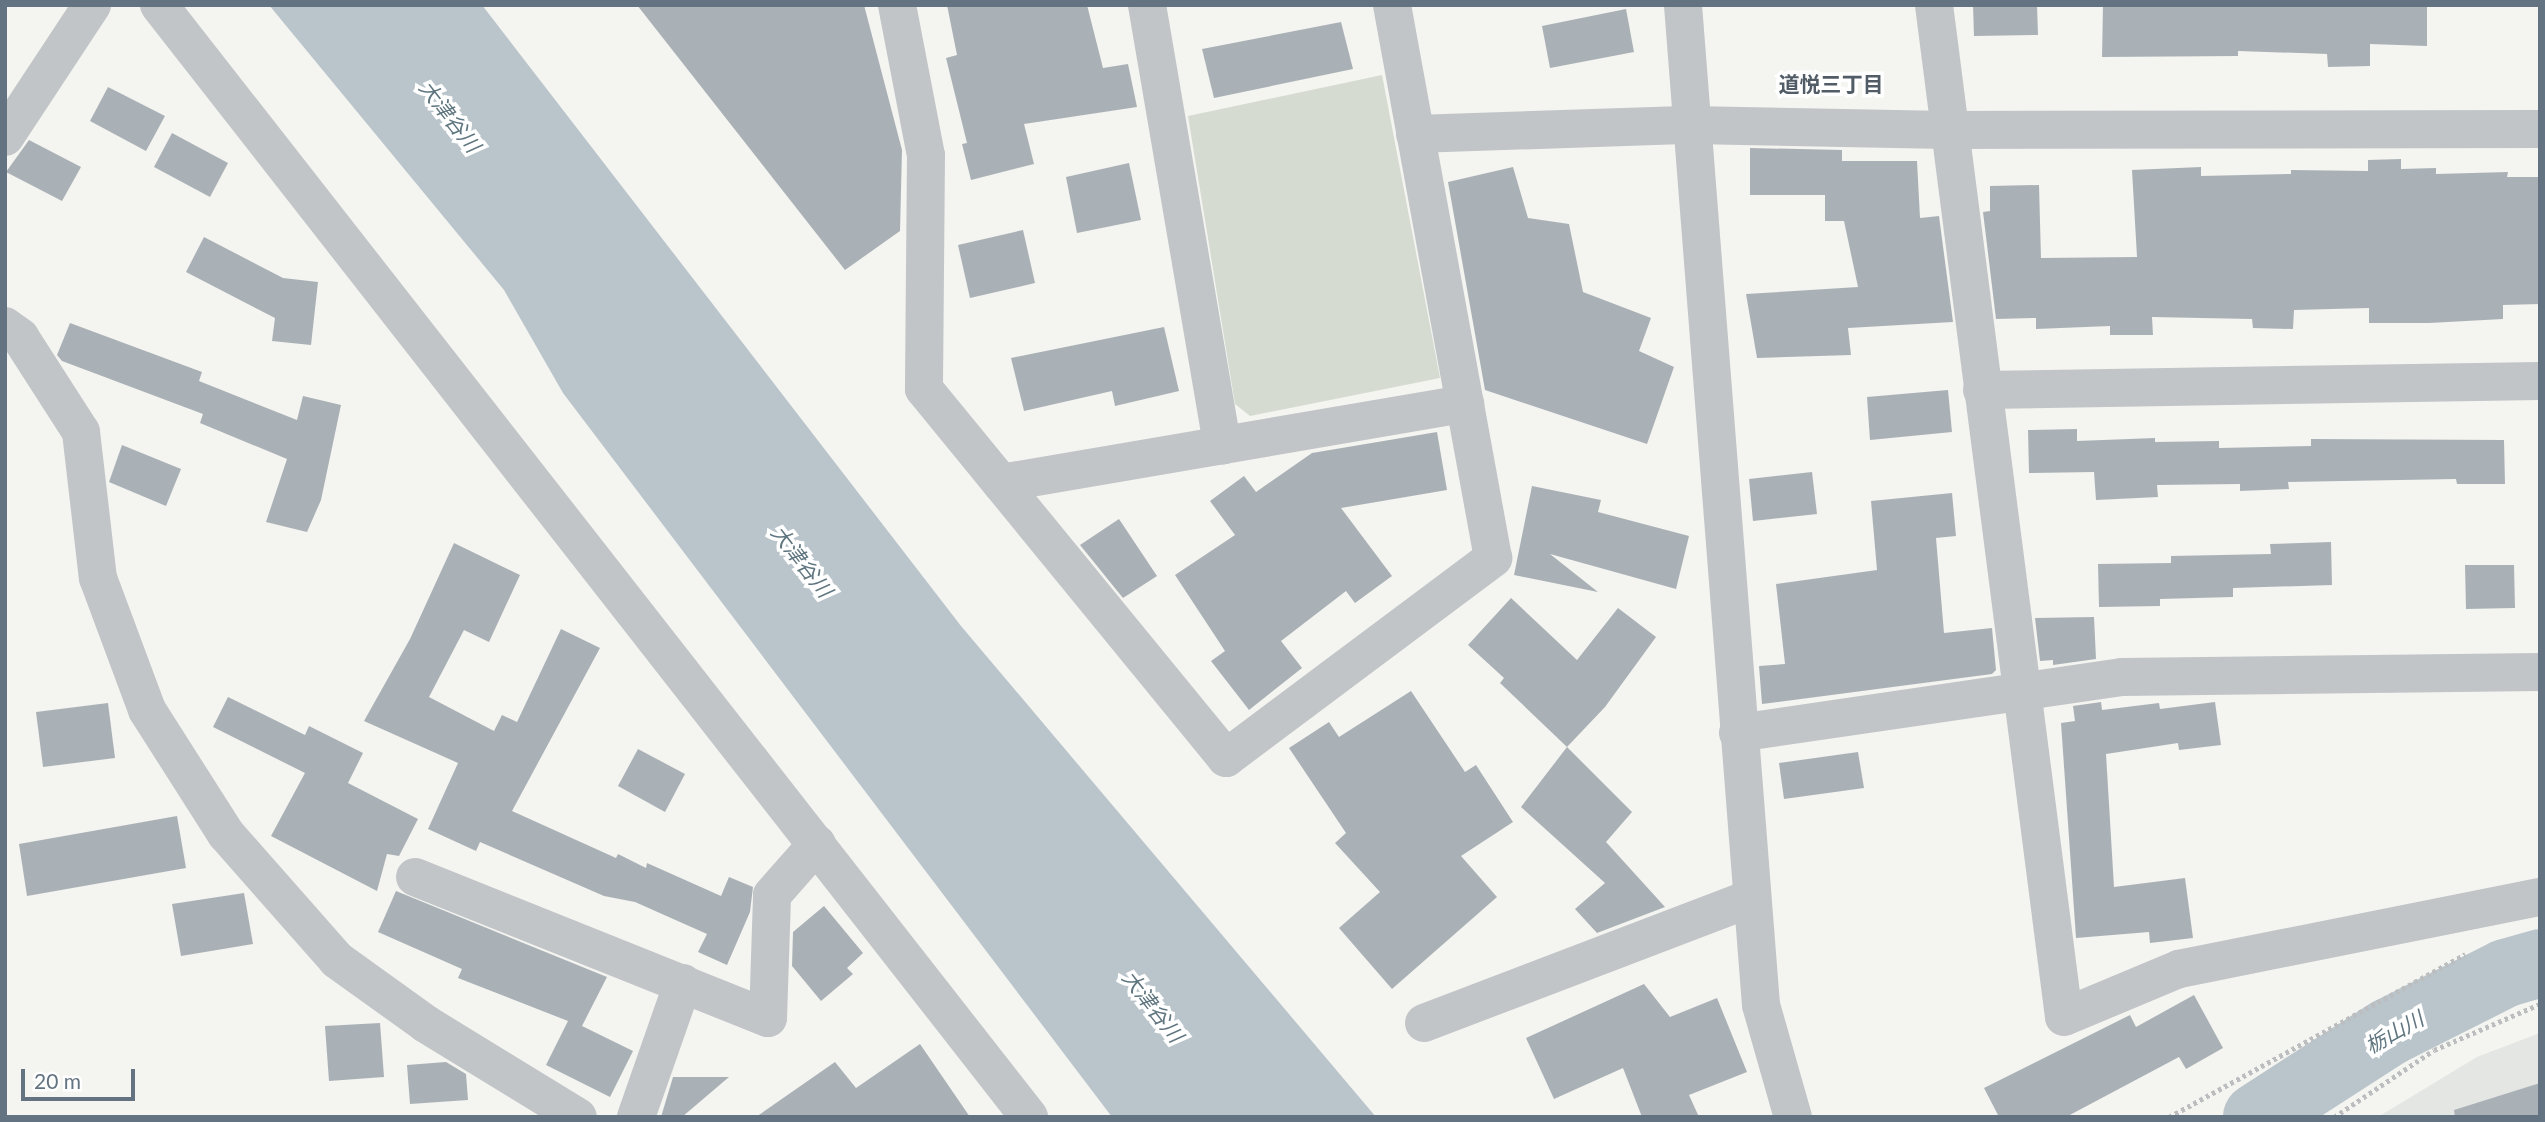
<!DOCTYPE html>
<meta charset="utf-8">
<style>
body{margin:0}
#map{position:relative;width:2545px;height:1122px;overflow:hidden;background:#f4f4f0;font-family:Lato,"Noto Sans JP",sans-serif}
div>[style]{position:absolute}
.built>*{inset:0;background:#e4e6e4}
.green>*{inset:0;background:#d5dbd1}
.water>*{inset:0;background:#bac5cb}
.river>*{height:68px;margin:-34px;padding:0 34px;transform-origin:34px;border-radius:34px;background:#bac5cb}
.building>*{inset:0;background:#aab1b6}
.path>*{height:4.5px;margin-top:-2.25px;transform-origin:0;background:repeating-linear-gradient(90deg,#bbbdbf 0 3.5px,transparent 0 7px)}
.minor>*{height:38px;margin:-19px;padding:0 19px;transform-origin:19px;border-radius:19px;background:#c1c5c8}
.tertiary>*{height:38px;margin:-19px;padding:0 19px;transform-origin:19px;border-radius:19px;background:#c1c5c8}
span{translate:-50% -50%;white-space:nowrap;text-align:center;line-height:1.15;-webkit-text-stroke:7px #fff;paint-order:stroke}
.neighbourhood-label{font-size:21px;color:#515c66;font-weight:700}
.water-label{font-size:21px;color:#5f757f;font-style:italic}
.frame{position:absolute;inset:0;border:7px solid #637381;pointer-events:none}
.scale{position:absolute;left:21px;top:1069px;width:114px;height:32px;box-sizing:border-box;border:4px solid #637381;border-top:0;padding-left:9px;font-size:21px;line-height:24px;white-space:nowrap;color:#637381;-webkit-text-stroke:5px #fff;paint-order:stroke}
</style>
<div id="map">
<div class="built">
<div style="clip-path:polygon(2540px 1033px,2540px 1117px,2378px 1117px,2477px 1057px)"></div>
</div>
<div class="green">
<div style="clip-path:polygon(1382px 75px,1440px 378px,1250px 416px,1235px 404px,1188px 116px)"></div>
</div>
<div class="water">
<div style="clip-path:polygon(269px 5px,482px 5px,961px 626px,1376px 1117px,1112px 1117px,563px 393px,504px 290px)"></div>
</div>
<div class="river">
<div style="left:2257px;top:1117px;width:157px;rotate:-32.8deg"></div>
<div style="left:2389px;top:1032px;width:131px;rotate:-26.8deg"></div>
<div style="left:2506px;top:973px;width:35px;rotate:-16deg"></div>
</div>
<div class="building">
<div style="clip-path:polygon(637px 5px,864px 5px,902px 150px,900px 231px,845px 270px)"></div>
<div style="clip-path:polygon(947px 5px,1087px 5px,1103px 68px,1128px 64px,1137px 107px,1024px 124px,1034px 164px,971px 180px,962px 144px,967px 143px,946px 58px,957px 55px)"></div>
<div style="clip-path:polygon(1973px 5px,2037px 5px,2038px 35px,1974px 36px)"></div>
<div style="clip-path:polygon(2103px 5px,2427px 5px,2427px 46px,2370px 44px,2370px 66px,2328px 67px,2327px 54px,2238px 51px,2238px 56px,2102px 57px)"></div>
<div style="clip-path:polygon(1626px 9px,1634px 52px,1550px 68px,1542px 26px)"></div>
<div style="clip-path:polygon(1341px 22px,1353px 69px,1214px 98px,1202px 49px)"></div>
<div style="clip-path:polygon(108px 87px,165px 116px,146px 151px,90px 121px)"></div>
<div style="clip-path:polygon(172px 133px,228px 163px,210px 197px,154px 167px)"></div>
<div style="clip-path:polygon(29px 140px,81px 167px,62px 201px,6px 172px)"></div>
<div style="clip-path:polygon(1750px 148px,1842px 150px,1842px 161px,1917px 161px,1920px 218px,1939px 216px,1953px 322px,1848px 328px,1851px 355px,1757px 358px,1746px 294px,1858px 287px,1844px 221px,1825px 221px,1825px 195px,1750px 195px)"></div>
<div style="clip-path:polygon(2401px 159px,2401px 169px,2436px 168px,2436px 174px,2508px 172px,2507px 177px,2540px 177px,2540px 304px,2503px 305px,2503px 319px,2429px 323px,2369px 323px,2369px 308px,2294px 310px,2293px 329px,2253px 328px,2252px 319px,2152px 317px,2153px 335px,2110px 335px,2110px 326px,2036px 329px,2036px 318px,1996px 319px,1983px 212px,1990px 211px,1990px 186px,2039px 185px,2041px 258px,2137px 257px,2132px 170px,2201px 167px,2201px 176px,2291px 174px,2291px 170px,2368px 171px,2368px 160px)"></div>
<div style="clip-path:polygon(1129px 163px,1141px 220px,1077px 233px,1066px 177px)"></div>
<div style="clip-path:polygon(1513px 167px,1528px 218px,1569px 224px,1583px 292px,1651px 318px,1639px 351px,1674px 367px,1647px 444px,1485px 390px,1448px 182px)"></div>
<div style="clip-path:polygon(1023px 230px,1035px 283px,970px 298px,958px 245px)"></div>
<div style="clip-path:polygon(204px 237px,283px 278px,318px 282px,311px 345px,272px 341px,275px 318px,186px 272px)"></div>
<div style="clip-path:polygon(70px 323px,202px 372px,199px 381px,297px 420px,303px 396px,341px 405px,321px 500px,307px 532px,266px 522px,287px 459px,200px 423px,203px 414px,62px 361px,57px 355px)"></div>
<div style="clip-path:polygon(1164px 327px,1179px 391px,1115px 406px,1112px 391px,1024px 411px,1011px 358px)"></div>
<div style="clip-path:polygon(1948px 390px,1952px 432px,1870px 440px,1867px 397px)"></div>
<div style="clip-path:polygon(2077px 429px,2077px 441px,2155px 438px,2155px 442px,2219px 441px,2219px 448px,2311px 446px,2311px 439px,2504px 440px,2505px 484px,2457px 484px,2456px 479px,2288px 482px,2289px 489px,2240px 491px,2240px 484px,2157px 485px,2158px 497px,2096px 500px,2094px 472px,2029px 473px,2028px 430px)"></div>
<div style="clip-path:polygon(1437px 432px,1447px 490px,1341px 508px,1392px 576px,1355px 603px,1346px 591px,1281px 641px,1302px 668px,1249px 710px,1211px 661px,1225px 651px,1175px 575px,1235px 535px,1210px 501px,1244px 476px,1256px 492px,1312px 453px)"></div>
<div style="clip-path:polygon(122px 445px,181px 469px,166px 506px,109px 482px)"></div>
<div style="clip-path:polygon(1812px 472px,1817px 514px,1753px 521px,1749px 479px)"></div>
<div style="clip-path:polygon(1532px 486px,1601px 500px,1598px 512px,1689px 536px,1676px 589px,1550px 554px,1598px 592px,1514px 575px)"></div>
<div style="clip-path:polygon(1952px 493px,1956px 536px,1936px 538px,1944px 633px,1992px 628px,1996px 670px,1992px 674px,1762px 704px,1759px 666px,1785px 664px,1776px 584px,1877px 570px,1871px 501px)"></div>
<div style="clip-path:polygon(1119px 519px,1157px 576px,1123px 598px,1080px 545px)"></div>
<div style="clip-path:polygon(2331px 542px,2332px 585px,2233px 588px,2233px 597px,2160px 599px,2160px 606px,2099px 607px,2098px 564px,2171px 563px,2171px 556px,2271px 554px,2270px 544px)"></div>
<div style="clip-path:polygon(454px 543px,520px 575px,489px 642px,464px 630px,429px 697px,494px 731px,502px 715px,517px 722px,561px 629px,600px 648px,512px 811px,616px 858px,618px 854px,646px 868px,647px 863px,721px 896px,729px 877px,753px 887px,750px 912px,727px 965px,698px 952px,707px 934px,635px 902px,604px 896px,480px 842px,476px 851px,428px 829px,458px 763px,364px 721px,410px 639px)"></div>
<div style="clip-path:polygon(2465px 565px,2514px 565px,2515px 608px,2466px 609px)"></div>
<div style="clip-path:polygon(1511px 598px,1577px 660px,1618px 608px,1656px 637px,1605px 707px,1567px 747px,1500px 683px,1504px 678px,1468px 645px)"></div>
<div style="clip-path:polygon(2094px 617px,2096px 659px,2053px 665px,2053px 660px,2040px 661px,2035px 618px)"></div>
<div style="clip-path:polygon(1411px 691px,1465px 772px,1476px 765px,1513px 822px,1461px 856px,1497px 897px,1392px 989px,1339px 928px,1380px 892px,1335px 843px,1346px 833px,1289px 748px,1329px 722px,1339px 737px)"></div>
<div style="clip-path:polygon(228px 697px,305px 735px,309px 726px,363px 753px,348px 783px,418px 819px,399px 856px,387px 854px,377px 891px,271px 836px,305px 773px,213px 727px)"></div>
<div style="clip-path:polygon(2101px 702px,2102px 710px,2159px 703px,2160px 709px,2215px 702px,2221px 745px,2179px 750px,2178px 743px,2106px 754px,2114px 887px,2185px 878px,2193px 938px,2150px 943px,2149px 932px,2076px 938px,2061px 723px,2075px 721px,2073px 706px)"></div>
<div style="clip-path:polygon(108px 703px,115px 758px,43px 767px,36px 712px)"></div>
<div style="clip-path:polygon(1567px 747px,1632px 812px,1606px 842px,1665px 907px,1597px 933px,1575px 909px,1605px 883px,1521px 807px)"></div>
<div style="clip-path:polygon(638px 749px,685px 774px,665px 812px,618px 786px)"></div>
<div style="clip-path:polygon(1858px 752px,1864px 788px,1784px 799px,1779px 763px)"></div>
<div style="clip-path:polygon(177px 816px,186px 868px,27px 896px,19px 844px)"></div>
<div style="clip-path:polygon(396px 891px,607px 977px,582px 1026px,633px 1051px,610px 1097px,546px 1065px,568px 1021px,458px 978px,462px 969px,378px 932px)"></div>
<div style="clip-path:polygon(244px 893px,253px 944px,181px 956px,172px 904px)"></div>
<div style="clip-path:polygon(824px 906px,863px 953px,847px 968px,853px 974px,821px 1001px,792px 966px,793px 932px)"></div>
<div style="clip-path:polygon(1644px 984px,1670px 1017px,1717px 998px,1747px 1072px,1689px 1095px,1699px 1117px,1642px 1117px,1623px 1068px,1554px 1099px,1526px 1038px)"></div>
<div style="clip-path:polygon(2194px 995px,2223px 1048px,2186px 1069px,2179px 1057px,2066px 1117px,1999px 1117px,1984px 1088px,2130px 1015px,2136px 1027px)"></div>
<div style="clip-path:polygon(380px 1023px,384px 1077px,329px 1081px,325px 1026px)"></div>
<div style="clip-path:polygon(920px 1044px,970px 1117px,756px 1117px,835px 1062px,856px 1088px)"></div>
<div style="clip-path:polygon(446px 1062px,466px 1074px,468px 1100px,410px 1104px,407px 1065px)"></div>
<div style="clip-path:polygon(673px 1077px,729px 1077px,682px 1117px,661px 1117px)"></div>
<div style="clip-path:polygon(2540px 1083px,2540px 1117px,2455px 1117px,2454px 1110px)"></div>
</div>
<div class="path">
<div style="left:2169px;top:1117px;width:338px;rotate:-28.8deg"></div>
<div style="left:2334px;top:1117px;width:120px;rotate:-33.8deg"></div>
<div style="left:2434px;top:1050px;width:116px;rotate:-23.5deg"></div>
</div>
<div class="minor">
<div style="left:159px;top:5px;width:1412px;rotate:51.96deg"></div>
<div style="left:897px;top:5px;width:153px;rotate:79.1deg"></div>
<div style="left:926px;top:155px;width:234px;rotate:90.5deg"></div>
<div style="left:924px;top:389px;width:477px;rotate:50.7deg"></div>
<div style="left:1226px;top:758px;width:334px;rotate:-36.8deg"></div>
<div style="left:1493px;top:558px;width:562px;rotate:-100.35deg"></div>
<div style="left:1147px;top:5px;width:447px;rotate:80.3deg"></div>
<div style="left:1934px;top:5px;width:1020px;rotate:82.68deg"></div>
<div style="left:2064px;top:1017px;width:125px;rotate:-22.7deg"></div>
<div style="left:2179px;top:969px;width:368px;rotate:-11.3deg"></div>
<div style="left:1415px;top:134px;width:276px;rotate:-1.9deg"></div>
<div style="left:1691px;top:125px;width:256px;rotate:1.1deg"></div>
<div style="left:1947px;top:130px;width:593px;rotate:-0.1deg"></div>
<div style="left:5px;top:137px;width:158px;rotate:-56.6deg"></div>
<div style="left:5px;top:326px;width:19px;rotate:36deg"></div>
<div style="left:20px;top:337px;width:113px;rotate:57.3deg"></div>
<div style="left:81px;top:432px;width:147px;rotate:83.4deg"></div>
<div style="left:98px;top:578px;width:141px;rotate:69.6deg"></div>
<div style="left:147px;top:710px;width:147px;rotate:57.5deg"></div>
<div style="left:226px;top:834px;width:168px;rotate:48.6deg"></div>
<div style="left:337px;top:960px;width:110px;rotate:35.7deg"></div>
<div style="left:426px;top:1024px;width:178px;rotate:31.5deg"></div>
<div style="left:1982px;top:390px;width:558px;rotate:-0.92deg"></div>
<div style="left:1001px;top:483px;width:471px;rotate:-9.7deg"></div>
<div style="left:1738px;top:733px;width:388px;rotate:-8.3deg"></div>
<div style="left:2122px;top:677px;width:418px;rotate:-0.7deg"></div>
<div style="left:415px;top:877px;width:380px;rotate:21.8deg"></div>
<div style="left:768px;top:1018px;width:123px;rotate:-88.1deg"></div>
<div style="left:772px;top:895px;width:68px;rotate:-48.6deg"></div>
<div style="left:1424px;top:1023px;width:350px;rotate:-20.9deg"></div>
<div style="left:636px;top:1117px;width:142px;rotate:-70.7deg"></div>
</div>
<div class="tertiary">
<div style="left:1683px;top:5px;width:1003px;rotate:85.54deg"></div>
<div style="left:1761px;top:1005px;width:116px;rotate:74.1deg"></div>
</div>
<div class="neighbourhood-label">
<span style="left:1831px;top:84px">道悦三丁目</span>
</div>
<div class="water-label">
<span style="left:450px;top:116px;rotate:52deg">大津谷川</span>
<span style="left:802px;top:561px;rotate:52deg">大津谷川</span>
<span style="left:1153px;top:1006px;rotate:52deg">大津谷川</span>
<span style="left:2394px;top:1032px;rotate:-29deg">栃山川</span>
</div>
<div class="frame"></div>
<div class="scale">20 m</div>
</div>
